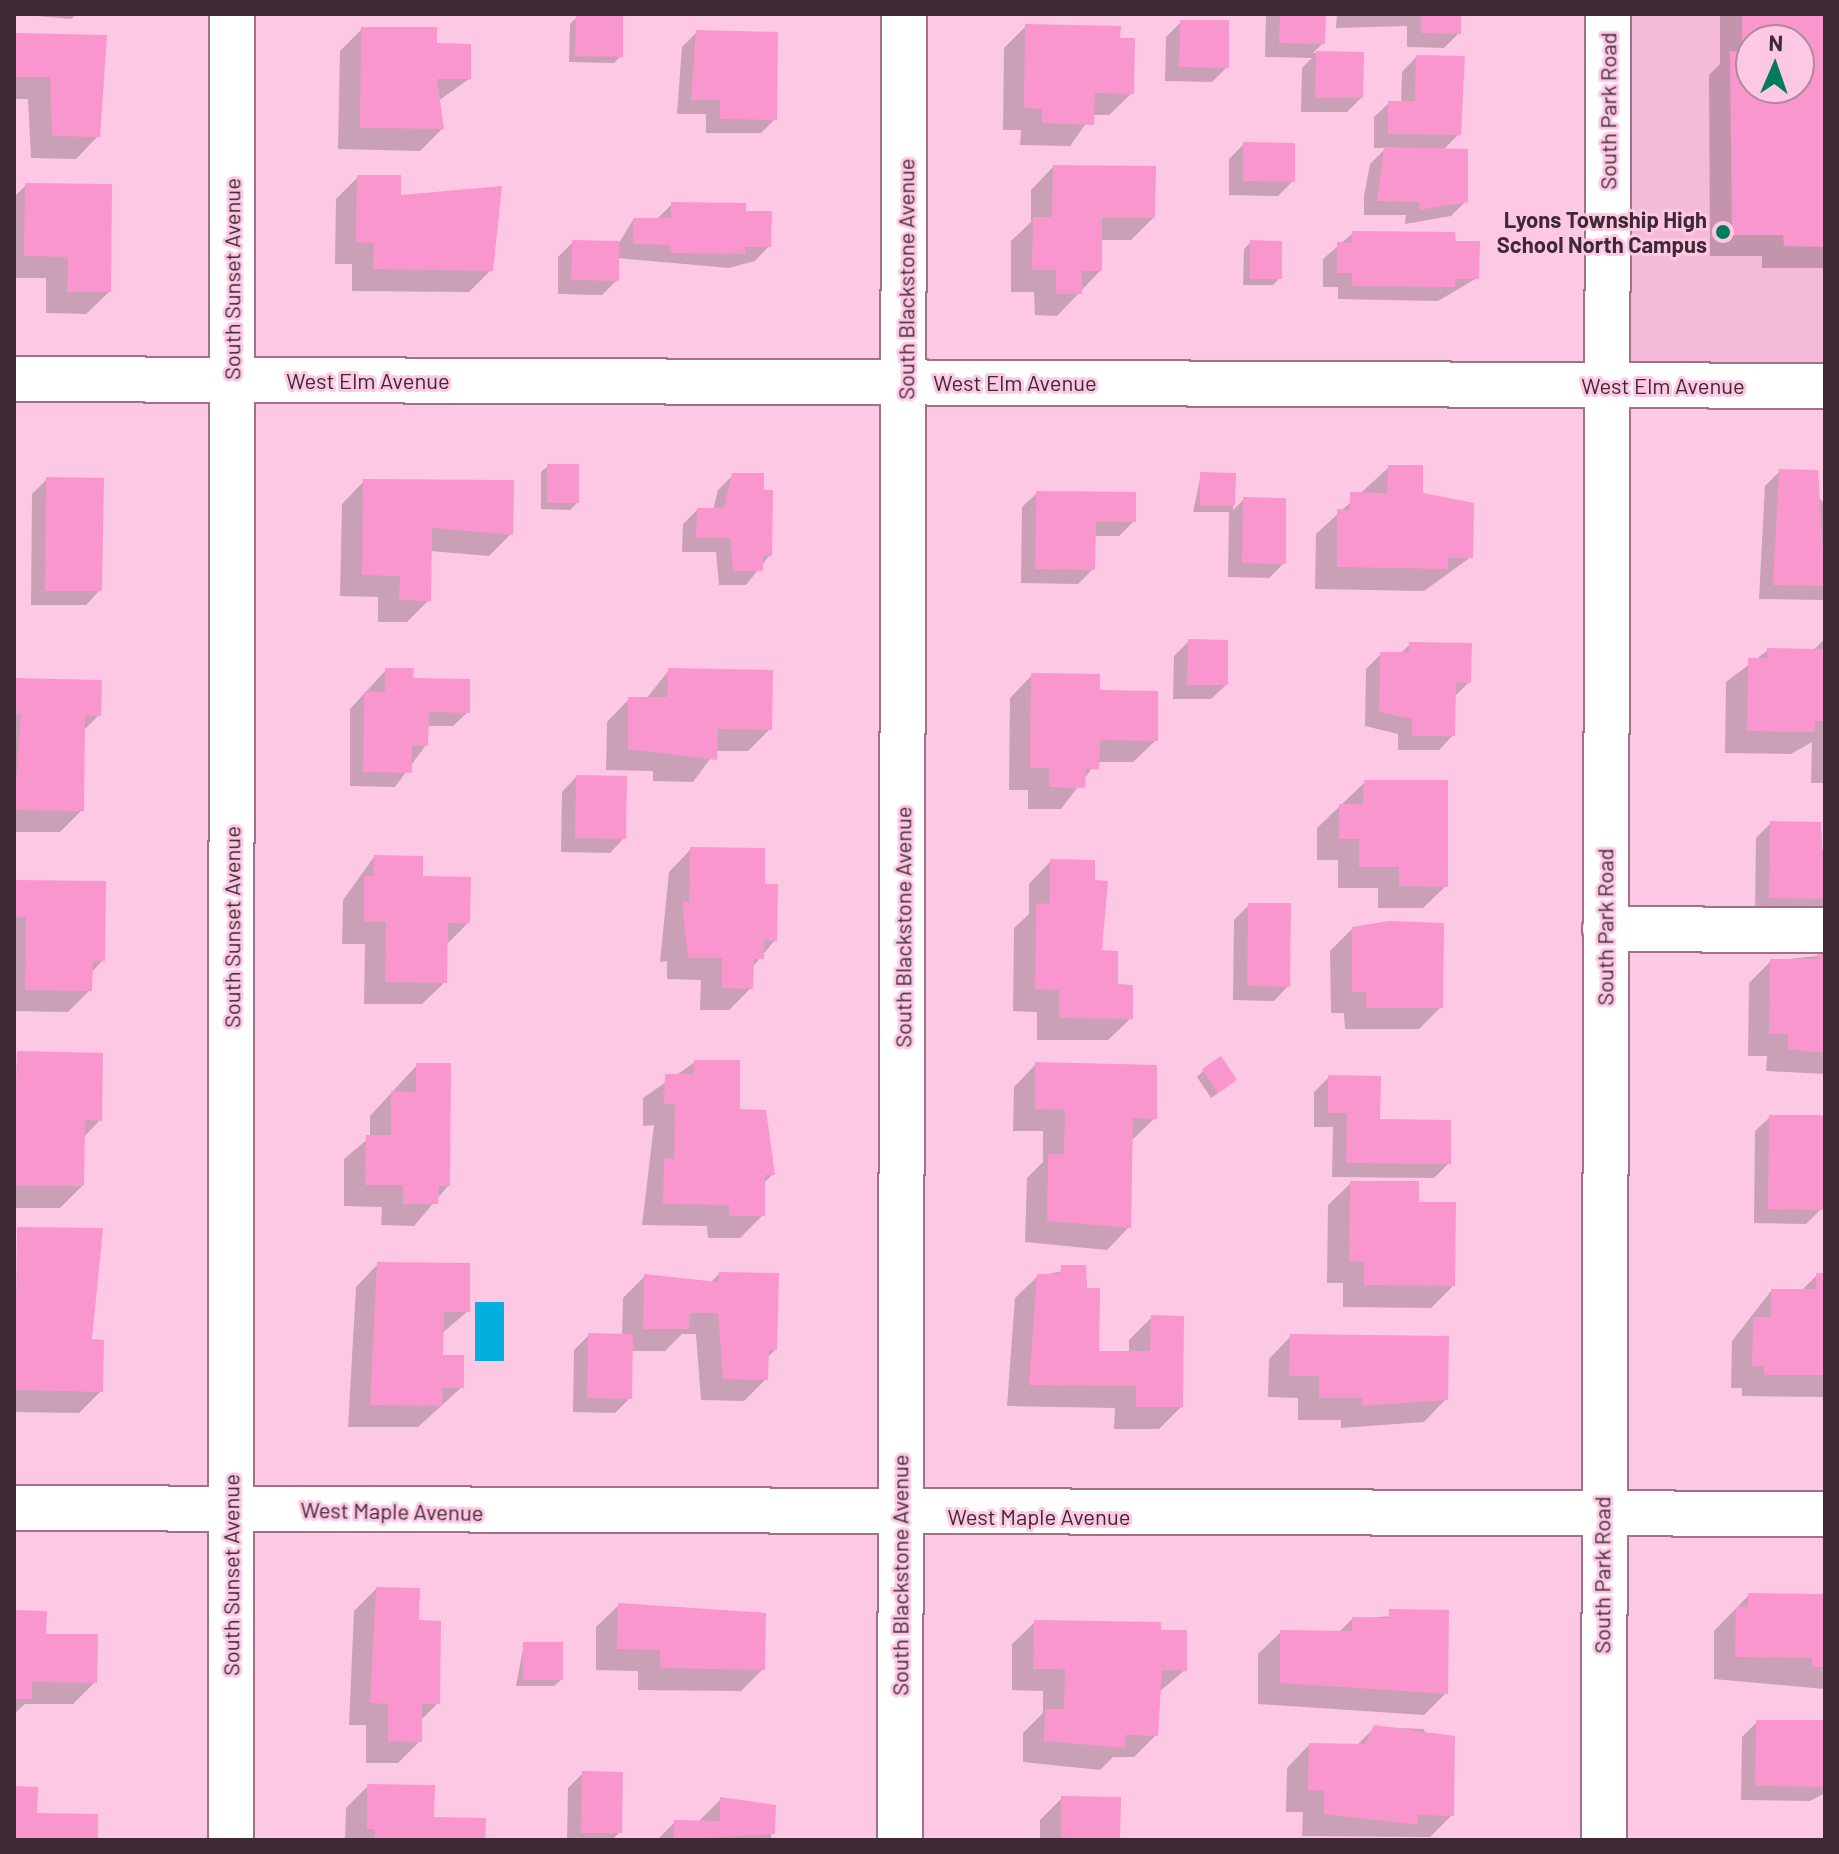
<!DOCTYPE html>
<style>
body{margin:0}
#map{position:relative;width:1839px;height:1854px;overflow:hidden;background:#fdc8e4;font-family:Barlow,sans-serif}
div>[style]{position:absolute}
.built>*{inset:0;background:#f6bad9}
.water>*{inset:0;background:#02afde}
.shadow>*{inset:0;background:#0003}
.building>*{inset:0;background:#f896cd}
.roads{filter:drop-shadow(2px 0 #a1718a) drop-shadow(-2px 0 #a1718a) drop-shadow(0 2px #a1718a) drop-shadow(0 -2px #a1718a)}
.minor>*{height:44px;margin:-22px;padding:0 22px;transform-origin:22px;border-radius:22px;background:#fff}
.dots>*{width:22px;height:22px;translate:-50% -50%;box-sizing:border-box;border:4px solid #fdc8e4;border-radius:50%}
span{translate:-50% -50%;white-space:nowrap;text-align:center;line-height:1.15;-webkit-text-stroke:6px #fdc8e4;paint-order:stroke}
.street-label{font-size:22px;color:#3e2934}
.poi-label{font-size:22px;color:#3e2934;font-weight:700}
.right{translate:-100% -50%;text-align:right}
.frame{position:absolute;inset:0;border:16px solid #3e2934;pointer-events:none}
.north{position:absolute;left:1735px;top:24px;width:80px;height:80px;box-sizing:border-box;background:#fdc8e4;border:2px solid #b1889e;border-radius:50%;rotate:2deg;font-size:22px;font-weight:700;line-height:32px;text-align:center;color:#3e2934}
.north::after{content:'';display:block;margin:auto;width:28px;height:36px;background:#007c5a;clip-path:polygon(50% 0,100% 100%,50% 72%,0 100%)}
</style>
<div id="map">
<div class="built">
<div style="clip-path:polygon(evenodd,1621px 14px,1825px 14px,1825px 375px,1623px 375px,1621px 14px,1751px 40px,1799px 40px,1799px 88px,1751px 88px,1751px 40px)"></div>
</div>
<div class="water">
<div style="clip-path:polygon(475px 1302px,504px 1302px,504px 1361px,475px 1361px)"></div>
</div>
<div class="shadow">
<div style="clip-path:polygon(14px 14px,77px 14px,71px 19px)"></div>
<div style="clip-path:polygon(1266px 14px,1324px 14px,1323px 43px,1313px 53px,1362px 54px,1361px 98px,1347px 112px,1301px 112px,1302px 68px,1312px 58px,1265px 57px)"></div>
<div style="clip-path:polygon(1337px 14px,1459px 14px,1459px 33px,1444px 48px,1407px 47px,1407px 26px,1336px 28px)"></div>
<div style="clip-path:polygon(evenodd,1720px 14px,1825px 14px,1825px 268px,1762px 268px,1762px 256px,1710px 256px,1709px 75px,1720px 64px,1720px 14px,1751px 40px,1799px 40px,1799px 88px,1751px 88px,1751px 40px)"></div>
<div style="clip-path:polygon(577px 17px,621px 56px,614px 63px,569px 62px,570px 24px)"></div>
<div style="clip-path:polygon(1181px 22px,1227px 67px,1212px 82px,1165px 81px,1166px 37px)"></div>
<div style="clip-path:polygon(1026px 26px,1118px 40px,1132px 93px,1109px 115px,1092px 115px,1070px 146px,1020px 145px,1021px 130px,1003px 130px,1004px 48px)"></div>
<div style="clip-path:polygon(362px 29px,435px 45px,469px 79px,438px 101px,442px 129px,420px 151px,338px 149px,340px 51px)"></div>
<div style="clip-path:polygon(697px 32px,775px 119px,761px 133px,706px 133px,706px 114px,677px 114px,682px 47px)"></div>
<div style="clip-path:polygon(14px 35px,105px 36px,98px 136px,76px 159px,31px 158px,28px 99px,14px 99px)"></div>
<div style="clip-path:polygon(1416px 57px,1459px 134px,1443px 150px,1466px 201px,1451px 216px,1405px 224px,1406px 215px,1364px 215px,1364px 196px,1370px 164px,1386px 148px,1374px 148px,1374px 117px,1389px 103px,1401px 103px,1402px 72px)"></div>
<div style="clip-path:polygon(1244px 144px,1293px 181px,1278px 196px,1229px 195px,1229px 159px)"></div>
<div style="clip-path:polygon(1053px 167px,1153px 218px,1131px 240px,1100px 240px,1100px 271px,1057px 316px,1035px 315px,1034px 292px,1011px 292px,1011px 241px,1031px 222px,1031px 190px)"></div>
<div style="clip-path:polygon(358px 177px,399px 198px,491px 270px,469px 292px,352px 291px,352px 264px,335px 264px,336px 199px)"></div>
<div style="clip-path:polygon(26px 185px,109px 292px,86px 314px,46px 313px,46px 278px,14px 278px,14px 197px)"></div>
<div style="clip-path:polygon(672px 204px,744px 213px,769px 246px,755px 261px,729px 268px,617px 258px,617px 280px,602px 295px,558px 294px,558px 257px,573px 242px,619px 243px,633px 220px,656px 220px)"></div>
<div style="clip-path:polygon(1353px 233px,1454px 243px,1477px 278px,1438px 301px,1338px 299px,1338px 287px,1323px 287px,1323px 259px)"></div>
<div style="clip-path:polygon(1251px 242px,1280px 278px,1273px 285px,1243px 285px,1244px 249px)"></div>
<div style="clip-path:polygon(548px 466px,577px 503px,570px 510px,541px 509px,541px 472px)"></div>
<div style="clip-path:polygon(1389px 467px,1471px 557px,1424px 591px,1315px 589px,1316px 534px)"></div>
<div style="clip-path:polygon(1780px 471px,1825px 503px,1825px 600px,1759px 599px,1765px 486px)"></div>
<div style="clip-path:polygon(1201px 474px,1234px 475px,1233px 510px,1244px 499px,1284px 563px,1269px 578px,1228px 577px,1229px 512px,1193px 512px)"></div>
<div style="clip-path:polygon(733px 475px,770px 555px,746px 585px,719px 585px,716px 552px,682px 552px,683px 524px,697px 510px,713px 510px,718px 490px)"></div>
<div style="clip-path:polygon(47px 479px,100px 590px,86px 605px,31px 605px,32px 494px)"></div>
<div style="clip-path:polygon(364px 481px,511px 534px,489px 556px,430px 551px,429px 600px,407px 622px,378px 622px,378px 597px,340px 596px,342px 504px)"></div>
<div style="clip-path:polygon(1037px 493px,1134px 521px,1119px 536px,1094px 536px,1093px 569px,1078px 584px,1021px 583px,1022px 507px)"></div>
<div style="clip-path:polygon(1825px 639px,1825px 783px,1811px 783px,1812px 742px,1791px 754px,1725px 753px,1726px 682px,1768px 650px,1812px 651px)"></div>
<div style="clip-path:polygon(1189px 641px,1226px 685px,1211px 699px,1173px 699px,1174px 656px)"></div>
<div style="clip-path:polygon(1410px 644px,1469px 682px,1454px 697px,1453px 735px,1439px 750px,1398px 750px,1398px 734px,1365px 726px,1366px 669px,1381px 654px,1400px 654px)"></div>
<div style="clip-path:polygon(386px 670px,468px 712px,453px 726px,427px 726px,426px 745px,395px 787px,350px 786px,350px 709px)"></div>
<div style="clip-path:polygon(669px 670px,770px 729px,748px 751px,716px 751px,693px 782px,653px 781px,653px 771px,606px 770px,607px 722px,629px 699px,646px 699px)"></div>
<div style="clip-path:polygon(1032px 675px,1098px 692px,1156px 740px,1133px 762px,1097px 762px,1061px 809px,1028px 809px,1028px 790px,1009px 790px,1010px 698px)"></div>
<div style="clip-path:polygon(14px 680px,99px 715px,83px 731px,82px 810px,60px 832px,14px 832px)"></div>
<div style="clip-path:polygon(576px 777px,624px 838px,610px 853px,561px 852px,562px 792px)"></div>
<div style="clip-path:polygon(1365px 782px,1446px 886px,1423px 908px,1378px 908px,1378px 888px,1338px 888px,1338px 860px,1317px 860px,1317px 828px)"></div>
<div style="clip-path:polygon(1771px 823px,1825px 852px,1825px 913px,1755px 912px,1756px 838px)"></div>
<div style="clip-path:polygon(691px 849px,763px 885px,775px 940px,751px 969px,751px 988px,729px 1010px,700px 1010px,701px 980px,667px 979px,667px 961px,660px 962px,669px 872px)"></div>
<div style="clip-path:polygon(374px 857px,421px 878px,468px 923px,445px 946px,445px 982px,422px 1004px,364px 1004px,365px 944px,342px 944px,343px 900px)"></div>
<div style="clip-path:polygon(1051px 861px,1131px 1018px,1108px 1040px,1037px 1040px,1037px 1012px,1013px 1011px,1014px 928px,1029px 914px,1029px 884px)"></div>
<div style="clip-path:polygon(14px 882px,103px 960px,91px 973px,90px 990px,68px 1012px,14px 1011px)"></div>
<div style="clip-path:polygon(1249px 905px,1288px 986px,1274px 1001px,1233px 1000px,1234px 920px)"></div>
<div style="clip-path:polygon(1352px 929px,1441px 1007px,1419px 1029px,1345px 1029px,1344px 1013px,1331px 1013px,1330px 951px)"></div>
<div style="clip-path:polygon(1825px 955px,1825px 1074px,1766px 1071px,1767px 1056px,1748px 1056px,1749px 983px,1771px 961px)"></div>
<div style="clip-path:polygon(17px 1053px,100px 1120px,83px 1138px,82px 1186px,60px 1208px,14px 1208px)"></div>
<div style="clip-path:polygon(695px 1062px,738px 1111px,773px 1174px,763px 1184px,763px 1215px,740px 1238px,708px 1238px,707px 1226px,642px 1225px,654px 1125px,643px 1126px,643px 1098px)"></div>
<div style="clip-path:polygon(1036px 1064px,1155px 1118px,1132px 1140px,1129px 1227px,1107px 1250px,1025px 1242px,1027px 1178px,1043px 1162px,1043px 1131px,1013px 1131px,1014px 1087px)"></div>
<div style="clip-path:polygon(417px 1065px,448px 1186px,414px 1226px,381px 1225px,382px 1207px,344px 1206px,344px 1159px,370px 1137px,370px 1116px)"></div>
<div style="clip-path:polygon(1204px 1070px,1227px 1087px,1211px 1098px,1197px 1077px)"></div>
<div style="clip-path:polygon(1329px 1077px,1378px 1121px,1449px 1163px,1434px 1178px,1332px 1177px,1333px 1127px,1314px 1127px,1314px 1092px)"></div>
<div style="clip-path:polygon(1770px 1117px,1821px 1209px,1806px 1224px,1754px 1223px,1755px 1131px)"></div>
<div style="clip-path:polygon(1351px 1183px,1417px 1203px,1453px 1286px,1431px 1308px,1343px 1307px,1343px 1283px,1327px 1283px,1328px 1205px)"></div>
<div style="clip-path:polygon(18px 1229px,89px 1341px,101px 1391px,79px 1413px,14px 1412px)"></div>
<div style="clip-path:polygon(378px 1264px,468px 1311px,441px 1334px,441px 1357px,462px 1387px,418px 1427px,348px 1427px,356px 1287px)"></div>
<div style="clip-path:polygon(1084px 1267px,1097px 1353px,1129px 1353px,1129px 1340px,1152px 1317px,1181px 1407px,1159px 1429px,1114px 1429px,1115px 1408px,1007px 1406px,1015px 1298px,1038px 1276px)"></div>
<div style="clip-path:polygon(719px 1274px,775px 1350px,767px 1358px,766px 1379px,744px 1401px,701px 1400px,696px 1334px,682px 1334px,665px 1351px,631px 1351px,630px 1398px,615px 1413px,573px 1412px,574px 1350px,589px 1335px,622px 1336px,623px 1298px,645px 1276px,710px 1283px)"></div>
<div style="clip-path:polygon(1817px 1275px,1825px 1275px,1825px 1397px,1742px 1396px,1742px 1388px,1731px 1388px,1732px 1341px,1771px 1291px,1801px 1291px)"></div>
<div style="clip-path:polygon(1291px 1336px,1446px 1399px,1424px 1422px,1341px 1428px,1341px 1420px,1298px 1420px,1298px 1398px,1268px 1397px,1269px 1359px)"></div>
<div style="clip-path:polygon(376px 1589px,417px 1622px,438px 1703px,420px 1721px,420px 1741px,398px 1763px,366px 1763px,366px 1725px,349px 1725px,354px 1611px)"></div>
<div style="clip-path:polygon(1749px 1595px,1825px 1596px,1825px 1689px,1714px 1679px,1714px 1631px)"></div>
<div style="clip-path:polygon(619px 1605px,763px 1669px,741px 1691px,638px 1690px,638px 1671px,596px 1670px,596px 1627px)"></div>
<div style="clip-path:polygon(14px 1612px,95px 1682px,73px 1704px,25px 1704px,14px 1714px)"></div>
<div style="clip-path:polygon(1447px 1612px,1446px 1693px,1424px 1715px,1258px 1704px,1258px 1654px,1281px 1632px,1338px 1633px,1352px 1619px)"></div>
<div style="clip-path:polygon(1035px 1622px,1185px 1670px,1159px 1692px,1156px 1735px,1134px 1757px,1113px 1757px,1100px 1770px,1023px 1762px,1023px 1733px,1043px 1713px,1043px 1691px,1012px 1690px,1012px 1644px)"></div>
<div style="clip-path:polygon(524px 1644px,561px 1680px,554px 1686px,516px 1686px)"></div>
<div style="clip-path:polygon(1757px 1722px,1825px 1722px,1825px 1793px,1810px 1801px,1741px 1800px,1742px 1737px)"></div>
<div style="clip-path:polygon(1375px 1727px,1424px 1729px,1452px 1815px,1430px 1837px,1302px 1836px,1303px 1812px,1286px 1812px,1287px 1768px,1309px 1745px,1356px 1746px)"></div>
<div style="clip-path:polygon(583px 1773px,620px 1832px,612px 1840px,567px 1840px,568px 1788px)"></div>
<div style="clip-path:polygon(368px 1786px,432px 1819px,483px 1840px,345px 1840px,346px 1808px)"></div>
<div style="clip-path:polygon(1062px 1798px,1118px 1840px,1040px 1840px,1040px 1820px)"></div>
<div style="clip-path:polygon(721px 1799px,773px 1807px,771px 1840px,657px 1840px,675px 1822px,699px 1821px)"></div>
</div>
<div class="building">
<div style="clip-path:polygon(1280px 14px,1326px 14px,1325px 44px,1279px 43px)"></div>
<div style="clip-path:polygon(1421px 14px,1461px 14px,1461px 34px,1421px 33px)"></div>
<div style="clip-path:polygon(evenodd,1742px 14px,1825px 14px,1825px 247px,1784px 246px,1783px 235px,1732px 235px,1730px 51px,1742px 52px,1742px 14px,1751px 40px,1799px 40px,1799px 88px,1751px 88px,1751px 40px)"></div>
<div style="clip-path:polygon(576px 15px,623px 16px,623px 57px,575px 56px)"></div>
<div style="clip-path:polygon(1180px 20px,1229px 20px,1229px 68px,1179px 67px)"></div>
<div style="clip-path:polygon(1025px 24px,1121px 26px,1120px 38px,1135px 38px,1134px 94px,1095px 93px,1094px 125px,1042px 123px,1042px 109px,1024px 108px)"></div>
<div style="clip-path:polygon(361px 27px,437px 27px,437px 43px,471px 44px,471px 79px,437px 79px,444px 129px,360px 128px)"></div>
<div style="clip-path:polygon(696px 30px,778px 32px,777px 120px,720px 119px,720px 100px,691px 100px)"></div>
<div style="clip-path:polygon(14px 33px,107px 35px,100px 137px,52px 136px,50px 77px,14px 77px)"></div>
<div style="clip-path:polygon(1316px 51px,1364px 52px,1363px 98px,1315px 98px)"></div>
<div style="clip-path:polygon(1416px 55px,1465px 56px,1461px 135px,1388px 134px,1388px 101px,1415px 101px)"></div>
<div style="clip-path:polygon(1243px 142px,1295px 143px,1295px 182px,1243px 181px)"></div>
<div style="clip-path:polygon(1384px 147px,1468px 149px,1468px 202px,1419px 210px,1419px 202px,1377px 201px)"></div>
<div style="clip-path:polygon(1053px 165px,1156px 166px,1155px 218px,1102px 218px,1102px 271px,1082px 271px,1082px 294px,1056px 294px,1056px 270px,1032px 270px,1033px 217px,1052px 217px)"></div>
<div style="clip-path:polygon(357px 175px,401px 175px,401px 195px,502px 186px,493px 271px,373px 269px,374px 243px,356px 242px)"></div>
<div style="clip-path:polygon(25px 183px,112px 184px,111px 292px,67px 292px,68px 257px,24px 256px)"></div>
<div style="clip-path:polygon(671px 202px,746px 203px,746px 211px,772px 211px,771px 247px,745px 247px,746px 254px,670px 253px,671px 245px,633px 244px,633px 218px,671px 218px)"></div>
<div style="clip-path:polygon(1352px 231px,1455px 232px,1456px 241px,1480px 241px,1479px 279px,1455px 279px,1455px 287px,1352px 286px,1352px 273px,1337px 273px,1337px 242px,1352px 243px)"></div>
<div style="clip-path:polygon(572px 240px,619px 241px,619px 281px,571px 280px)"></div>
<div style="clip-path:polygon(1250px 240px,1282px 241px,1282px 279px,1250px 279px)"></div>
<div style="clip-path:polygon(547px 464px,579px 464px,579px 503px,547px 503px)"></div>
<div style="clip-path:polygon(1388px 465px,1423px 465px,1423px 493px,1474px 503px,1473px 558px,1448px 558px,1448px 569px,1337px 567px,1337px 509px,1350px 510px,1350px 492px,1387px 493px)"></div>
<div style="clip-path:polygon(1779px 469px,1818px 470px,1825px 586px,1773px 585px)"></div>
<div style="clip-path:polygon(1200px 472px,1236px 473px,1235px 506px,1200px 506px)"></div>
<div style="clip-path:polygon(732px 473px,764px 473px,764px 490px,773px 490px,772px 556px,763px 555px,763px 571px,733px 571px,730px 538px,696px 538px,697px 508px,724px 508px)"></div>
<div style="clip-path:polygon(46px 477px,104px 478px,102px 591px,45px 591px)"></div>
<div style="clip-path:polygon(363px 479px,514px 480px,513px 535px,432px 528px,431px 601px,399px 600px,400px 576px,362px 575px)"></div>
<div style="clip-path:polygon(1036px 491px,1136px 492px,1136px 522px,1096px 522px,1095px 570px,1035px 569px)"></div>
<div style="clip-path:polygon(1243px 497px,1286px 498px,1286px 564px,1242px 563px)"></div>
<div style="clip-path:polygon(1188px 639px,1228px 640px,1228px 685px,1187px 685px)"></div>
<div style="clip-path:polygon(1409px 642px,1472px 643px,1471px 683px,1456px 682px,1455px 736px,1412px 736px,1412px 719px,1379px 712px,1380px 652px,1409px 652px)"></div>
<div style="clip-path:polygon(1767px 648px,1825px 649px,1825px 721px,1815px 721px,1815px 732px,1747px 731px,1748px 658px,1768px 658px)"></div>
<div style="clip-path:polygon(385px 668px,414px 668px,413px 678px,470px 679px,470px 713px,429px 712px,428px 746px,412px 745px,412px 773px,363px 772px,364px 692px,385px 692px)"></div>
<div style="clip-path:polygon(668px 668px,773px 670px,772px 730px,718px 729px,717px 760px,628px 749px,628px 697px,667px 697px)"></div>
<div style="clip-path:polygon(1031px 673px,1100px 674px,1100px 690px,1158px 691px,1158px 741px,1100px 740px,1099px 769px,1086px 769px,1085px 788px,1049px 787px,1049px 768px,1030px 768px)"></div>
<div style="clip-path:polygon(14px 678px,102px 680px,101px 716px,85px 715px,84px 811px,14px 810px,21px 714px,14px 714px)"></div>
<div style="clip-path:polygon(576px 775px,627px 776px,626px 839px,575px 838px)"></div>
<div style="clip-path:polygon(1364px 780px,1448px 780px,1448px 887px,1399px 886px,1399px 867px,1359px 867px,1359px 839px,1339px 839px,1339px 804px,1363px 804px)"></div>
<div style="clip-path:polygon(1770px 821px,1821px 822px,1825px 899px,1769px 898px)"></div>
<div style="clip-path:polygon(690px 847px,765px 848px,765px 884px,778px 884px,777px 941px,764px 940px,764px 959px,754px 959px,753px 989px,722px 988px,722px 958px,688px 958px,682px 902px,689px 902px)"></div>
<div style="clip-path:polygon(374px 855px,423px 856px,423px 876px,471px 877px,470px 923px,448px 923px,447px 983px,385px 982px,386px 922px,364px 922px,364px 876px,373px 876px)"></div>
<div style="clip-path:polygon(1050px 859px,1095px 860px,1095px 880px,1108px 881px,1102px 950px,1118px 951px,1118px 984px,1133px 985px,1133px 1019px,1059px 1018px,1059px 990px,1035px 989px,1036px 904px,1050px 903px)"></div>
<div style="clip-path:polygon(14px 880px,106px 881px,105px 961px,93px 961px,92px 991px,25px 990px,26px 917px,14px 917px)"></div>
<div style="clip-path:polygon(1248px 903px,1291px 903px,1290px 987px,1247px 986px)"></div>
<div style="clip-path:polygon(1389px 921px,1444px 923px,1443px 1008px,1366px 1008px,1366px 992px,1352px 992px,1352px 927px)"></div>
<div style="clip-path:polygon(1818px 948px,1825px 948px,1825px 1053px,1788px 1049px,1788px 1034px,1769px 1034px,1770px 959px,1817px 959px)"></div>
<div style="clip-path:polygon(17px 1051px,103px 1053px,102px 1121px,85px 1120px,84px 1186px,14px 1186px)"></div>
<div style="clip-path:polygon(1221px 1056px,1237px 1080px,1218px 1093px,1202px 1069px)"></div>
<div style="clip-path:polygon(694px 1060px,740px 1060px,740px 1109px,766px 1110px,775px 1175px,765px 1175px,765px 1216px,729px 1216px,729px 1205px,663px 1204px,664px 1158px,674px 1159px,675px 1104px,664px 1104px,665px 1074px,694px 1074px)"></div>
<div style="clip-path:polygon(1035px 1062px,1157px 1065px,1157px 1119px,1133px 1118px,1131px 1228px,1047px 1221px,1048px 1154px,1064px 1154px,1065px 1110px,1035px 1109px)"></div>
<div style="clip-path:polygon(416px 1063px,451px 1063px,450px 1186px,439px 1186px,438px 1204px,403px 1204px,403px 1185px,365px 1185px,366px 1135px,391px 1135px,391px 1091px,416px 1092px)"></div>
<div style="clip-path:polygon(1328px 1075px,1381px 1076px,1380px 1119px,1451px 1120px,1451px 1164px,1346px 1163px,1347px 1113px,1328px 1113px)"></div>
<div style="clip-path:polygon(1769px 1115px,1824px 1115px,1823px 1210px,1768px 1209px)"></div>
<div style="clip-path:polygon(1350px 1181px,1419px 1181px,1419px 1202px,1456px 1202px,1455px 1286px,1364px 1285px,1364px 1262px,1349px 1261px)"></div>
<div style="clip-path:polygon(17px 1227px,103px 1228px,92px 1339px,104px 1340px,103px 1392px,15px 1390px)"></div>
<div style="clip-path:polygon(377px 1262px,470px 1263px,470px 1312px,444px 1312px,443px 1355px,464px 1355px,464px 1388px,443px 1388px,442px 1406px,370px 1405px)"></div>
<div style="clip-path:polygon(1061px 1265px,1086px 1265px,1087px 1288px,1100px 1288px,1099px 1351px,1150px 1351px,1151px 1315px,1184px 1316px,1183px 1407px,1136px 1407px,1136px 1386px,1029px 1385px,1037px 1274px,1060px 1274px)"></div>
<div style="clip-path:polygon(719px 1272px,779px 1273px,777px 1350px,769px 1350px,768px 1380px,723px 1379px,718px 1313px,690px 1313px,689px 1329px,643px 1329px,644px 1274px,718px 1282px)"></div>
<div style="clip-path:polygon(1816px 1273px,1825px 1273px,1825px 1375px,1764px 1375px,1764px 1367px,1752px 1366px,1753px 1317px,1771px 1317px,1771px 1289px,1816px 1289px)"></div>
<div style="clip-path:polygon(588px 1333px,633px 1334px,632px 1399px,587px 1398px)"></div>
<div style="clip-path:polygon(1290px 1334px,1449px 1336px,1448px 1400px,1362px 1406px,1362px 1398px,1319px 1398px,1319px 1376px,1289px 1376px)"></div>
<div style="clip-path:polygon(376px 1587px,420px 1588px,419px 1620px,441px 1621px,440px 1704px,422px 1704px,422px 1742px,388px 1741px,388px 1704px,370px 1703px)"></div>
<div style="clip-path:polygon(1748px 1593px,1825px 1594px,1825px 1667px,1812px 1667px,1812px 1658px,1735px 1657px,1736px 1607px,1748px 1607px)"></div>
<div style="clip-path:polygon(618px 1603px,766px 1613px,765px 1670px,660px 1668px,660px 1650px,617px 1649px)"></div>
<div style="clip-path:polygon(1389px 1609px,1449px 1610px,1448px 1694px,1280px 1683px,1280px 1630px,1352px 1631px,1352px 1617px,1389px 1618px)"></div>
<div style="clip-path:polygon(14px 1610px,47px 1611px,46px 1634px,98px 1634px,97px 1683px,32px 1682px,32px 1699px,14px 1699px)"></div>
<div style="clip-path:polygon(1034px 1620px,1161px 1622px,1161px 1630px,1187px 1630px,1187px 1671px,1162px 1670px,1158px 1736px,1125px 1735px,1125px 1748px,1044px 1741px,1045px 1709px,1064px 1709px,1065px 1669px,1033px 1669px)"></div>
<div style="clip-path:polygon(523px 1642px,563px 1642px,563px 1680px,523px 1680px)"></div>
<div style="clip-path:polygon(1756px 1720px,1825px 1720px,1825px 1787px,1755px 1786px)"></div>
<div style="clip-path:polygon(1374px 1725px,1455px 1736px,1454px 1816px,1418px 1815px,1418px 1825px,1324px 1814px,1324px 1791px,1308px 1790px,1309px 1743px,1365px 1744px)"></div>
<div style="clip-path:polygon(582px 1771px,623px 1772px,622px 1833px,581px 1833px)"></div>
<div style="clip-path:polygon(367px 1784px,435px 1785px,434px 1817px,486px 1818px,485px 1840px,374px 1840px,375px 1829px,367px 1829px)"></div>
<div style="clip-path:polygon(14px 1786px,38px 1787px,37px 1813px,98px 1814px,98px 1840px,14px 1840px)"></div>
<div style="clip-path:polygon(1061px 1796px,1121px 1797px,1120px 1840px,1061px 1840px)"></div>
<div style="clip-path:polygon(720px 1797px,776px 1805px,775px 1834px,674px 1840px,674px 1820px,720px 1821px)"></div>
</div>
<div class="roads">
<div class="minor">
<div style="left:14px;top:379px;width:1811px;rotate:0.22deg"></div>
<div style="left:1605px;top:929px;width:220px;rotate:0.3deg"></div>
<div style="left:14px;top:1508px;width:1811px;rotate:0.19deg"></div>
<div style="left:231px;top:1840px;width:1826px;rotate:-89.97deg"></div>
<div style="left:900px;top:1840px;width:1826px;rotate:-89.87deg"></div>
<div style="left:1604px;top:1840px;width:1826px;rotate:-89.87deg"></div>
</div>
</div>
<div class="dots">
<div style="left:1723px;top:232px;background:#007c5a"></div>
</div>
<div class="street-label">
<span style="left:1608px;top:111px;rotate:-90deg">South Park Road</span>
<span style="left:232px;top:279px;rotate:-90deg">South Sunset Avenue</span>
<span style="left:906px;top:279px;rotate:-90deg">South Blackstone Avenue</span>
<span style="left:368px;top:381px">West Elm Avenue</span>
<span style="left:1015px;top:383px">West Elm Avenue</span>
<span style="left:1663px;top:386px">West Elm Avenue</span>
<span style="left:232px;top:927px;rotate:-90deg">South Sunset Avenue</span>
<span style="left:903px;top:927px;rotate:-90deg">South Blackstone Avenue</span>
<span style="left:1605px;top:927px;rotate:-90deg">South Park Road</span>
<span style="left:392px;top:1511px;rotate:1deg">West Maple Avenue</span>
<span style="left:1039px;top:1517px">West Maple Avenue</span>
<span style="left:231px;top:1575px;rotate:-90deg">South Sunset Avenue</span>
<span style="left:900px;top:1575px;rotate:-90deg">South Blackstone Avenue</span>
<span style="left:1602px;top:1575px;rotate:-90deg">South Park Road</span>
</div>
<div class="poi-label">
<span class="right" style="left:1707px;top:232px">Lyons Township High<br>School North Campus</span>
</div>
<div class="frame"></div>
<div class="north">N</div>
</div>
